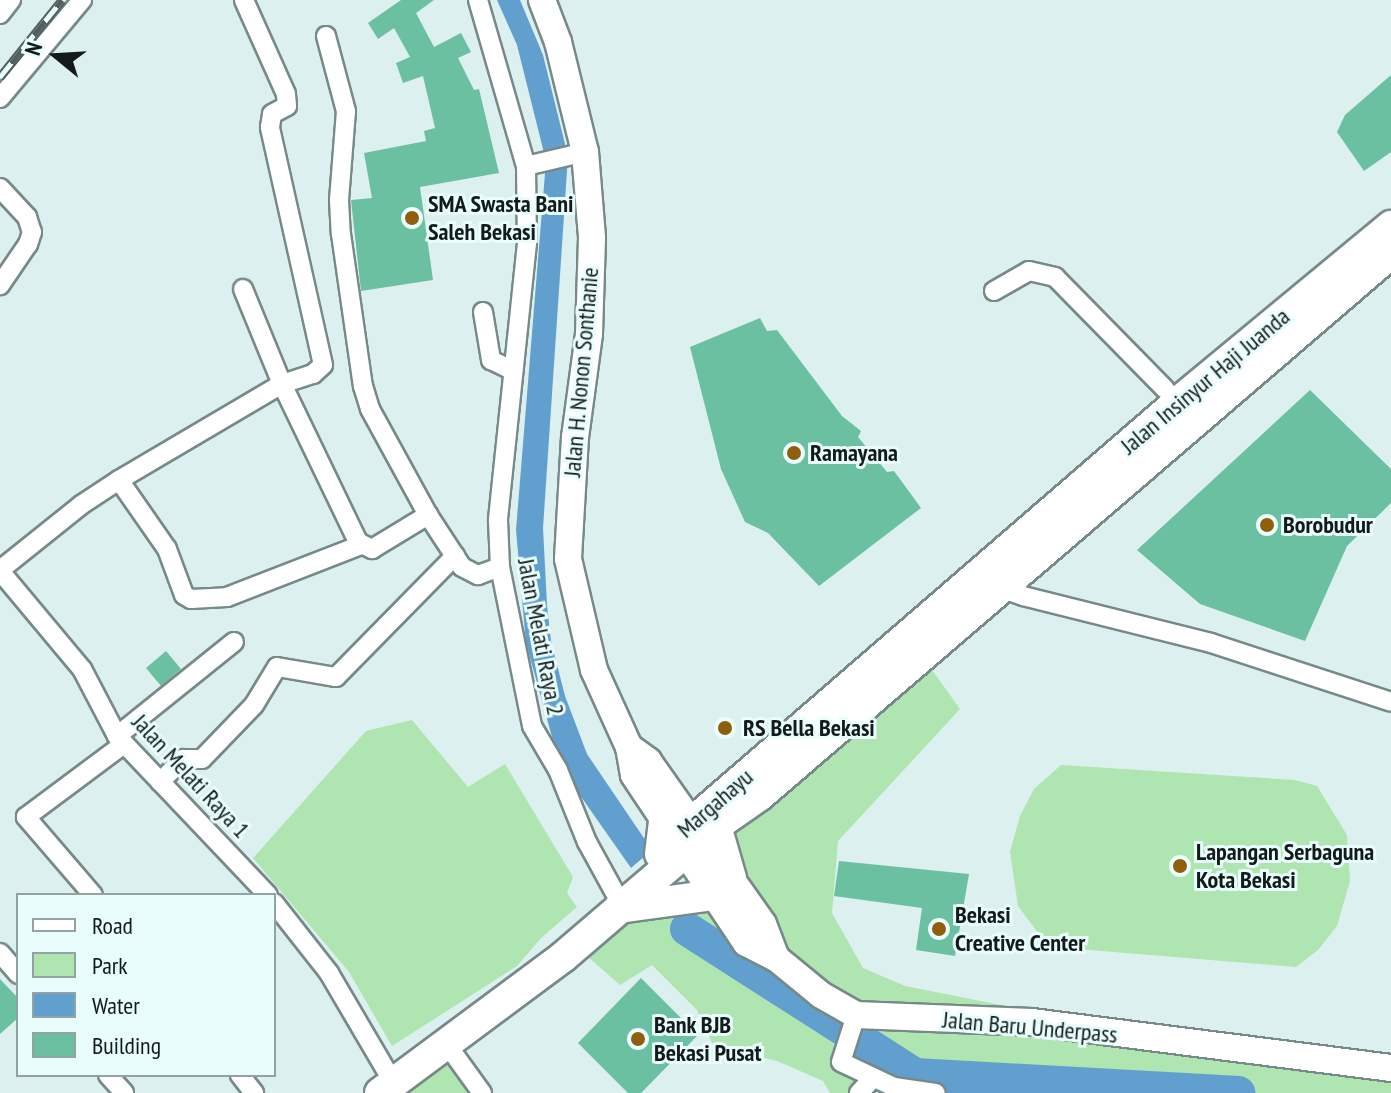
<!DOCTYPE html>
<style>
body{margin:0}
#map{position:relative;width:1391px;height:1093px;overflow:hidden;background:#dcf0ef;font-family:"PT Sans Narrow",sans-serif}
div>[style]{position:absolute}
.green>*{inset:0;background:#afe5b0}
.water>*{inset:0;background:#61a0ce}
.river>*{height:34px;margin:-17px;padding:0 17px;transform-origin:17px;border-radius:17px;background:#61a0ce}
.building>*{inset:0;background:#6bc0a2}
.roads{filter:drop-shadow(2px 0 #778989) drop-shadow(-2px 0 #778989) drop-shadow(0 2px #778989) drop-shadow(0 -2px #778989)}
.street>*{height:18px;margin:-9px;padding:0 9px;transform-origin:9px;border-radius:9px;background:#fff}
.secondary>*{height:26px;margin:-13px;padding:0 13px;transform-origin:13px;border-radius:13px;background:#fff}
.primary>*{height:30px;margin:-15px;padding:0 15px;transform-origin:15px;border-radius:15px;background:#fff}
.rail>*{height:9px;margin-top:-4.5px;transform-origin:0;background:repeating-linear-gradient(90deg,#e9fdfc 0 18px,#535f5e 0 36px);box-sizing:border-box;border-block:2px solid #535f5e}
.dots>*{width:22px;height:22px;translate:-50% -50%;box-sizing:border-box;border:4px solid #e9fdfc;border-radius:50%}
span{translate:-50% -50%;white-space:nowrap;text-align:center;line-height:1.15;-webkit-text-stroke:6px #e9fdfc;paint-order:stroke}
.poi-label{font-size:24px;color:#131a1a;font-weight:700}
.left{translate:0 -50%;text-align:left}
.street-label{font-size:24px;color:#131a1a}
.legend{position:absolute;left:16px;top:893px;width:260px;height:184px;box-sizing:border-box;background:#e9fdfc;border:2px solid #93a2a2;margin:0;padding:10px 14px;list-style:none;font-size:24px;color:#131a1a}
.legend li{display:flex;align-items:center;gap:16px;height:40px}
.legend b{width:40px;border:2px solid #93a2a2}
.north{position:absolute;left:16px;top:16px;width:80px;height:80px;-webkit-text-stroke:6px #e9fdfc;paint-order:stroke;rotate:288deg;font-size:22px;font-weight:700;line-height:32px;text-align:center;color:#131a1a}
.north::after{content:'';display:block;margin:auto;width:28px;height:36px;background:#131a1a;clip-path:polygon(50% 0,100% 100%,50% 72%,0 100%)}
</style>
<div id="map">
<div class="green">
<div style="clip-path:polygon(922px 656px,960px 709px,838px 841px,832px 913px,863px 968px,905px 986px,1006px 1006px,1032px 1022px,1391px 1068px,1391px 1093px,936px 1093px,873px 1078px,859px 1093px,830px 1093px,823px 1081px,777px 1061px,713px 1045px,697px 1010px,652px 965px,620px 985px,588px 957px,563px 957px,619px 908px,714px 895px,716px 826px)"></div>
<div style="clip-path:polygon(412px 720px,468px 787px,505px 764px,573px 877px,567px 893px,577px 907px,542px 937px,517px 966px,392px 1046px,349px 972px,253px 858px,366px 731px)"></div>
<div style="clip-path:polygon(1061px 765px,1295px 780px,1317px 786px,1347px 835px,1350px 881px,1337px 926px,1318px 950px,1296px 967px,1065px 948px,1045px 942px,1018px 906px,1010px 852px,1020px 816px,1034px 789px)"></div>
<div style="clip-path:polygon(448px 1046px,477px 1088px,470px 1093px,375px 1093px)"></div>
</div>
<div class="water">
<div style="clip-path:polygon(497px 0,520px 0,543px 55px,568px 156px,543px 528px,547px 605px,551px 641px,565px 696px,587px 754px,652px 850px,631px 868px,577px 791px,552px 737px,526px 643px,516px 530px,546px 161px,517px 45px)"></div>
</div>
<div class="river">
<div style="left:687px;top:929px;width:271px;rotate:32.6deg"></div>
<div style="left:915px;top:1075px;width:324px;rotate:3.2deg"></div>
</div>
<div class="building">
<div style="clip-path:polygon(401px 0,434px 0,416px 13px,434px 47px,461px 33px,471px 52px,458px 58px,474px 90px,479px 89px,499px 173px,420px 187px,433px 280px,361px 291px,351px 200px,372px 198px,364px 153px,426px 141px,424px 131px,435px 128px,423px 76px,403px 83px,396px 63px,410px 57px,394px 28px,378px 39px,368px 23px)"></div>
<div style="clip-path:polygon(1391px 75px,1391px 152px,1364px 171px,1337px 132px,1345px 115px)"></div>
<div style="clip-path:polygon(760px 318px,767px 331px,777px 330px,842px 416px,861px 431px,858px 437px,887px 472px,894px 471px,921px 508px,819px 586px,768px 533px,745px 522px,721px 469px,690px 347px)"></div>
<div style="clip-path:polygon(1310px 390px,1391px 469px,1391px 503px,1347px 546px,1305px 641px,1200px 604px,1137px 550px)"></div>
<div style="clip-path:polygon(166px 651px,181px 669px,161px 686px,146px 668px)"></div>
<div style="clip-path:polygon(839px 861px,969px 874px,955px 956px,916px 950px,922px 908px,834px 896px)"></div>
<div style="clip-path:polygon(641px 978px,698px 1035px,641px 1093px,628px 1093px,578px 1043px)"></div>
<div style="clip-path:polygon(0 979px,18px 998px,18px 1018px,0 1034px)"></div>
</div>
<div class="roads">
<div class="street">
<div style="left:478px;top:0;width:173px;rotate:73.9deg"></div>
<div style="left:526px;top:166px;width:77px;rotate:89.3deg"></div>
<div style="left:527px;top:243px;width:279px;rotate:96deg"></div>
<div style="left:498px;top:520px;width:47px;rotate:87.6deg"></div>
<div style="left:500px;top:567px;width:162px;rotate:78.6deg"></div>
<div style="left:532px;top:726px;width:51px;rotate:59.4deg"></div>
<div style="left:558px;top:770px;width:78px;rotate:68.1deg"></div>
<div style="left:587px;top:842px;width:58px;rotate:61.2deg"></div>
<div style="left:0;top:14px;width:18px;rotate:-52deg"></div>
<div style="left:326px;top:36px;width:78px;rotate:75.1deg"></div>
<div style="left:346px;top:111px;width:89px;rotate:94.5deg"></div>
<div style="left:339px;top:200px;width:34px;rotate:87deg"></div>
<div style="left:341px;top:234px;width:154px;rotate:81.8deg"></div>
<div style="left:363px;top:386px;width:24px;rotate:73deg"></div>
<div style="left:370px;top:409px;width:121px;rotate:61.3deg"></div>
<div style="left:428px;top:515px;width:62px;rotate:56.8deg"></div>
<div style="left:462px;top:567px;width:18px;rotate:27deg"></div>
<div style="left:478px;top:575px;width:23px;rotate:-20deg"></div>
<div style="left:0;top:98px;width:128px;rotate:-50.1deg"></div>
<div style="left:526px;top:166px;width:61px;rotate:-13.3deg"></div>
<div style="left:0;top:188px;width:40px;rotate:47deg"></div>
<div style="left:27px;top:217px;width:16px;rotate:72deg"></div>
<div style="left:32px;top:232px;width:13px;rotate:108deg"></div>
<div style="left:28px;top:244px;width:50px;rotate:124.3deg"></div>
<div style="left:243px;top:289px;width:103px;rotate:67.7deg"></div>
<div style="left:282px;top:384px;width:175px;rotate:64.3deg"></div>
<div style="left:358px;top:542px;width:16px;rotate:27deg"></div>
<div style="left:372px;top:549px;width:66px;rotate:-31.3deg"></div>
<div style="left:994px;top:291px;width:40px;rotate:-29.7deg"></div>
<div style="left:1029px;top:271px;width:27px;rotate:13deg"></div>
<div style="left:1055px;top:277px;width:157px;rotate:45.5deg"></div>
<div style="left:483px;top:312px;width:49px;rotate:80.5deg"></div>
<div style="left:491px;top:360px;width:25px;rotate:26deg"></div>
<div style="left:119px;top:480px;width:84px;rotate:55.2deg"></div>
<div style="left:167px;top:549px;width:49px;rotate:69.7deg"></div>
<div style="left:184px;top:595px;width:8px;rotate:30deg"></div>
<div style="left:191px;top:599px;width:36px;rotate:-3deg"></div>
<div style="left:227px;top:597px;width:144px;rotate:-21.2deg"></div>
<div style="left:0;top:570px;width:104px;rotate:-38.7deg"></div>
<div style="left:81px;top:505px;width:45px;rotate:-33.3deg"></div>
<div style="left:119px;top:480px;width:189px;rotate:-30.5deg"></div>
<div style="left:282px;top:384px;width:33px;rotate:-18deg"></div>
<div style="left:313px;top:374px;width:13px;rotate:-42deg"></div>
<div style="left:323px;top:365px;width:244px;rotate:-102.6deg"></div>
<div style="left:270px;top:127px;width:13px;rotate:-81deg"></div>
<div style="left:272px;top:114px;width:17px;rotate:-28deg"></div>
<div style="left:287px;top:106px;width:12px;rotate:-95deg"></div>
<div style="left:286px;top:94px;width:103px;rotate:-114.1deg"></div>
<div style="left:0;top:571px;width:128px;rotate:50.1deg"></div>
<div style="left:82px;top:669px;width:76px;rotate:62.4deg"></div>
<div style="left:117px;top:736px;width:219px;rotate:46.5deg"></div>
<div style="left:1003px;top:578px;width:17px;rotate:57deg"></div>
<div style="left:1012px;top:592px;width:12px;rotate:20deg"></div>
<div style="left:1023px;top:596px;width:194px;rotate:14deg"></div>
<div style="left:1211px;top:643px;width:189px;rotate:18.1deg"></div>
<div style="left:117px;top:736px;width:150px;rotate:-38.8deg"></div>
<div style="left:160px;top:782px;width:33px;rotate:-45deg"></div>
<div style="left:183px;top:759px;width:19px"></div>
<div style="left:202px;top:759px;width:75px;rotate:-46.1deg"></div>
<div style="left:254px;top:705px;width:44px;rotate:-58.8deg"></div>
<div style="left:277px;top:667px;width:60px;rotate:9.6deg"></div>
<div style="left:336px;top:677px;width:170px;rotate:-45.5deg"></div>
<div style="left:93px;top:895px;width:103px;rotate:-130.7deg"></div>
<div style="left:26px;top:817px;width:122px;rotate:-36.7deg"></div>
<div style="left:274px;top:903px;width:89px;rotate:51.8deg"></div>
<div style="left:329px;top:973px;width:129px;rotate:59.6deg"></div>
<div style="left:0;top:953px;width:28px;rotate:49deg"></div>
<div style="left:856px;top:1015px;width:49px;rotate:107.7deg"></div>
<div style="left:841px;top:1062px;width:59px;rotate:25.3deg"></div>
<div style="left:894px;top:1087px;width:42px;rotate:8.1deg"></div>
<div style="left:448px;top:1046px;width:58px;rotate:54.1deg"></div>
<div style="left:108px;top:1075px;width:24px;rotate:48deg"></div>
<div style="left:240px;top:1075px;width:23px;rotate:52deg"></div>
<div style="left:859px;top:1093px;width:21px;rotate:-47deg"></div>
</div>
<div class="secondary">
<div style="left:542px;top:0;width:45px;rotate:69.1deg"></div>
<div style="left:558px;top:42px;width:113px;rotate:76.2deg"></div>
<div style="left:585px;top:152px;width:86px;rotate:85.3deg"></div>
<div style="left:592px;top:238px;width:96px;rotate:91.8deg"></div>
<div style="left:589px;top:334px;width:104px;rotate:97.7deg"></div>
<div style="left:575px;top:437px;width:122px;rotate:93.3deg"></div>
<div style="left:568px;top:559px;width:114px;rotate:76.8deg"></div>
<div style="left:594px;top:670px;width:85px;rotate:65.6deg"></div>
<div style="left:629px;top:747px;width:28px;rotate:80deg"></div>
<div style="left:634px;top:775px;width:202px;rotate:56.3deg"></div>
<div style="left:746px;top:943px;width:34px;rotate:27deg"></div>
<div style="left:776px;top:958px;width:58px;rotate:39.4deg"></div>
<div style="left:821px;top:995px;width:40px;rotate:29.7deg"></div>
<div style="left:856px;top:1015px;width:176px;rotate:2.3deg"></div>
<div style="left:1032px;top:1022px;width:362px;rotate:7.3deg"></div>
<div style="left:629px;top:747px;width:24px;rotate:36deg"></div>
<div style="left:648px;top:761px;width:199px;rotate:54.8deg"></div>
<div style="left:763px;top:924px;width:36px;rotate:69deg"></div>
</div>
<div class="primary">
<div style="left:696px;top:819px;width:636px;rotate:-40.86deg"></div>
<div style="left:1177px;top:403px;width:278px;rotate:-39.6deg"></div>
<div style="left:716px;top:826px;width:54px;rotate:73.9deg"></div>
<div style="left:660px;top:854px;width:34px;rotate:-83deg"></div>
<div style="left:619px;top:908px;width:96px;rotate:-7.8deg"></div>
<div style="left:380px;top:1093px;width:228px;rotate:-36.6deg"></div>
<div style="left:563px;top:957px;width:201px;rotate:-40.6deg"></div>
<div style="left:716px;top:826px;width:52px;rotate:-34.9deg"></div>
<div style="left:759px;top:796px;width:833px;rotate:-40.67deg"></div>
</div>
</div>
<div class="rail">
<div style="left:0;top:77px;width:99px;rotate:-51.2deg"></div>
</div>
<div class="dots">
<div style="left:412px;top:218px;background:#905f0d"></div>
<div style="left:794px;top:453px;background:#905f0d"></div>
<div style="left:1267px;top:525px;background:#905f0d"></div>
<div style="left:725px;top:728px;background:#905f0d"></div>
<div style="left:1180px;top:866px;background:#905f0d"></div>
<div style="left:939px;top:929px;background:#905f0d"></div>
<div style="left:638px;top:1039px;background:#905f0d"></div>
</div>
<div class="poi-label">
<span class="left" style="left:428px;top:218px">SMA Swasta Bani<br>Saleh Bekasi</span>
<span class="left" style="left:810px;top:453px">Ramayana</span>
<span class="left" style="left:1283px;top:525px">Borobudur</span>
<span class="left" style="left:743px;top:728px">RS Bella Bekasi</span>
<span class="left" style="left:1196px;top:866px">Lapangan Serbaguna<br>Kota Bekasi</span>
<span class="left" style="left:955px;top:929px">Bekasi<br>Creative Center</span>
<span class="left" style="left:654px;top:1039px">Bank BJB<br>Bekasi Pusat</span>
</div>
<div class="street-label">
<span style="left:581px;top:372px;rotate:-85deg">Jalan H. Nonon Sonthanie</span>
<span style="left:1205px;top:381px;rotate:-40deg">Jalan Insinyur Haji Juanda</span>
<span style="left:541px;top:637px;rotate:79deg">Jalan Melati Raya 2</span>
<span style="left:191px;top:776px;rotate:47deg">Jalan Melati Raya 1</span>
<span style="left:715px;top:803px;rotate:-41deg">Margahayu</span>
<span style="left:1030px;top:1027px;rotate:5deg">Jalan Baru Underpass</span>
</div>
<ul class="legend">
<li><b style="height:10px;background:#fff"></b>Road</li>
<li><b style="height:22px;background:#afe5b0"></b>Park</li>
<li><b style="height:22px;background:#61a0ce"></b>Water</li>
<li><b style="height:22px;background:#6bc0a2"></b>Building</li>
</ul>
<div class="north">N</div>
</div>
